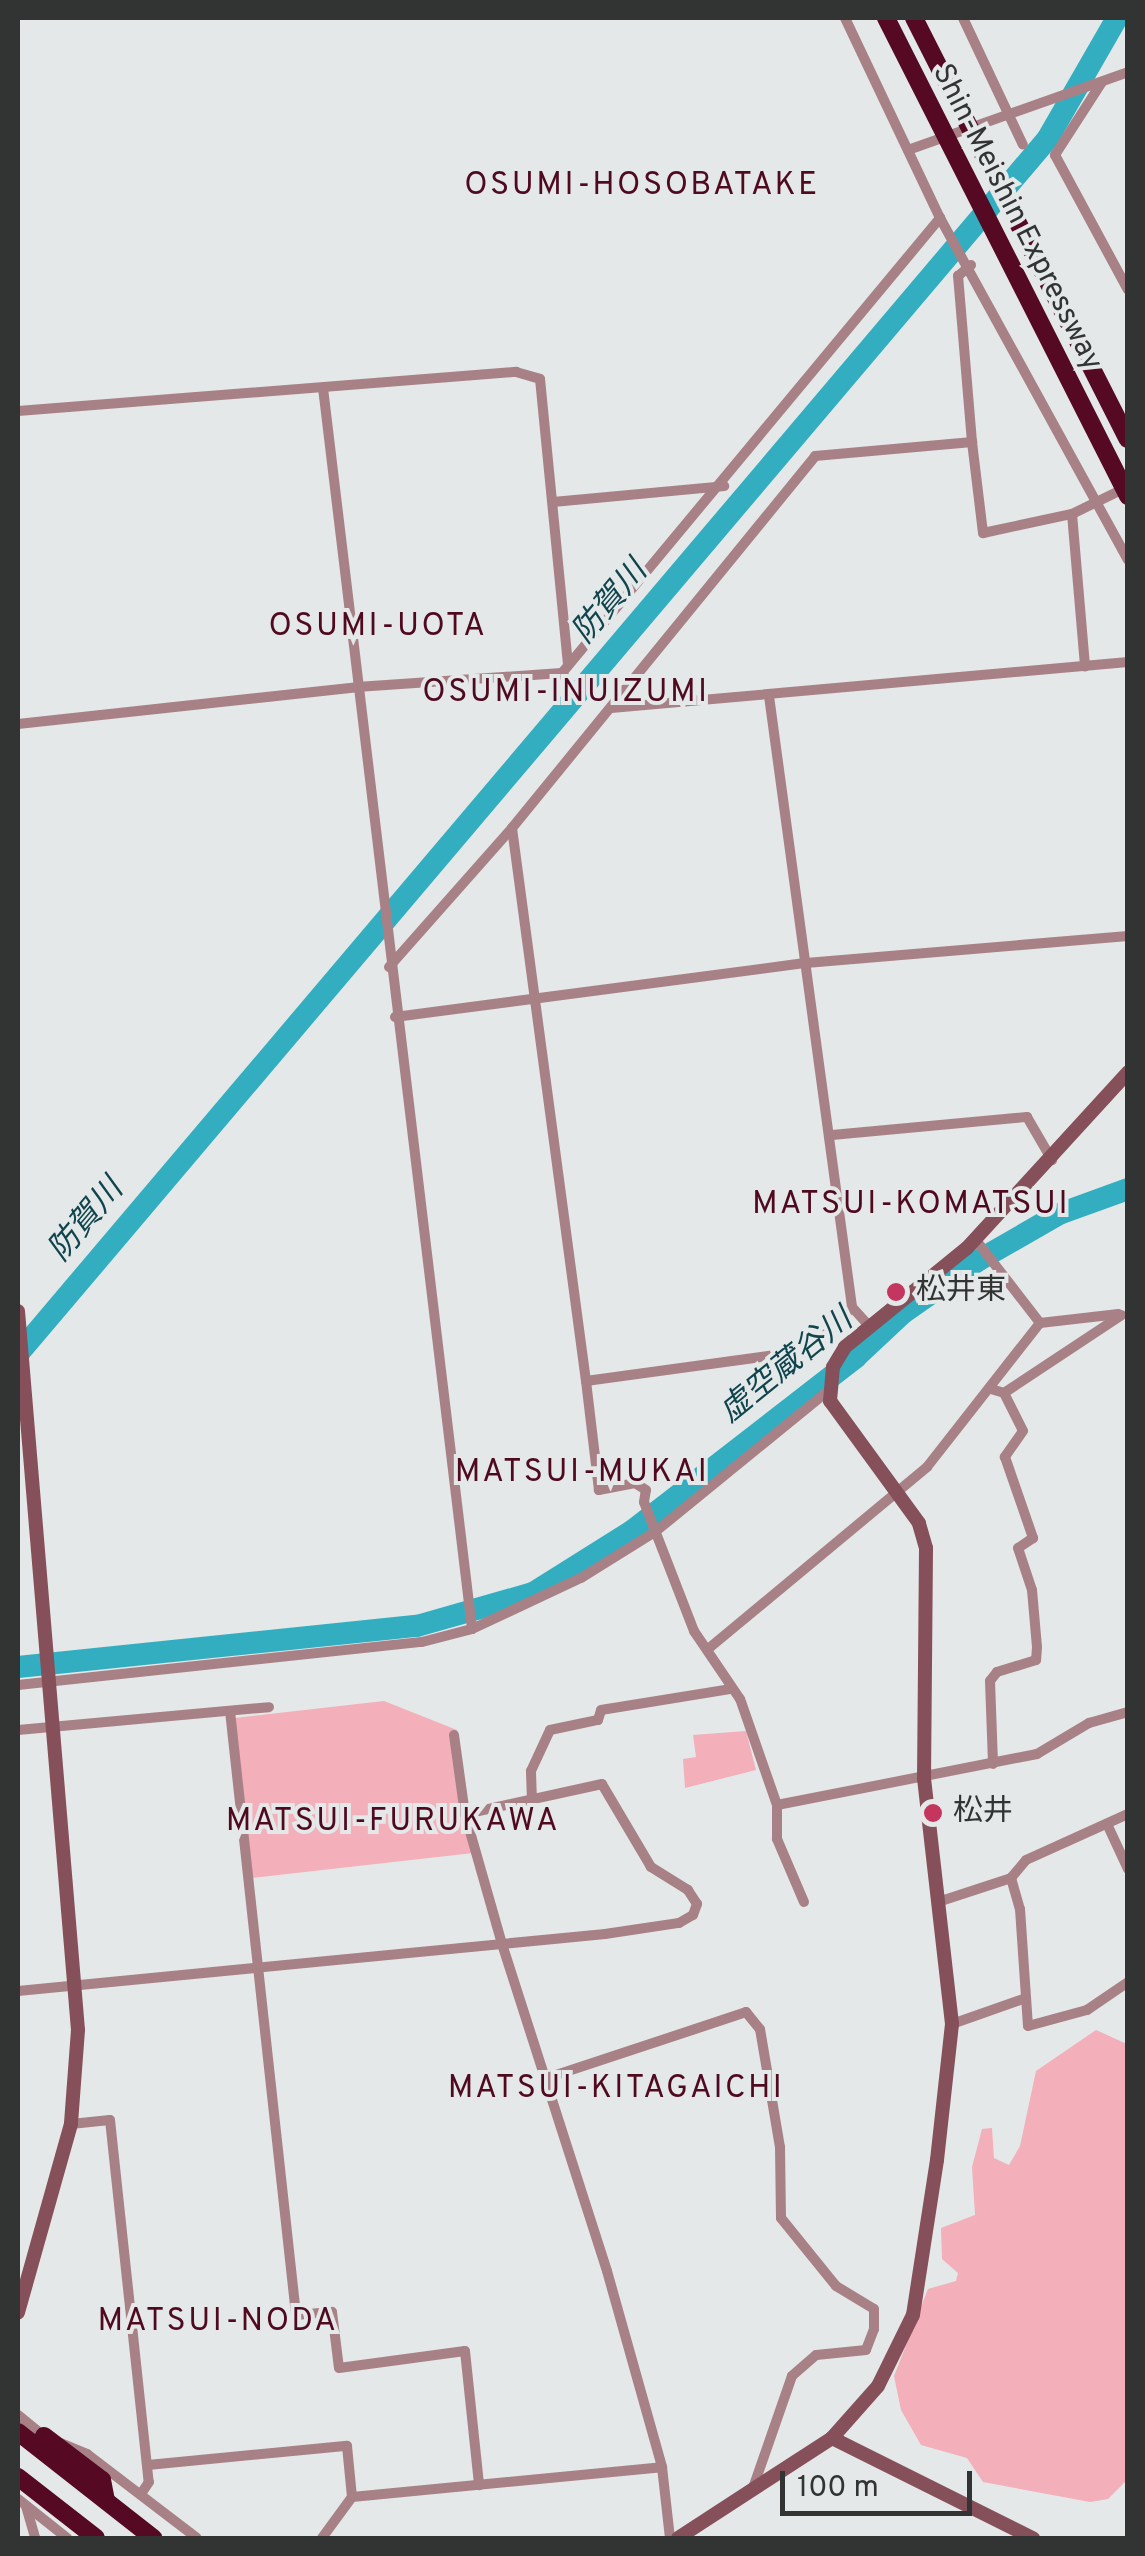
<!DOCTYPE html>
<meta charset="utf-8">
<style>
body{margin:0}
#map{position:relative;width:1145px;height:2556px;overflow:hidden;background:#e4e8e8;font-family:Overpass,"Noto Sans JP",sans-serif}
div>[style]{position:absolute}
.green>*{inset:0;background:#f3afba}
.river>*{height:22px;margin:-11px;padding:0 11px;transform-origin:11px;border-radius:11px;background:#33aec1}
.street>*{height:10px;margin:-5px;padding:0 5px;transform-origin:5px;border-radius:5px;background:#a88187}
.secondary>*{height:14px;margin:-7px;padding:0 7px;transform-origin:7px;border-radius:7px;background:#86505a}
.highway>*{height:18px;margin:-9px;padding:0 9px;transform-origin:9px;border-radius:9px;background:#550922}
.highway-bridge>*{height:18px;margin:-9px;padding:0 9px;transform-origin:9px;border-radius:9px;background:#550922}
.dots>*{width:28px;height:28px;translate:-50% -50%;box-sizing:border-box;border:5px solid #e4e8e8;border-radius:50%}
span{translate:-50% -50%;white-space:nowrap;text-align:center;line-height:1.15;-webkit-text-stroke:8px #e4e8e8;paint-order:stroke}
.street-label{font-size:30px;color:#323434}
.poi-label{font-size:30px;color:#323434}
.left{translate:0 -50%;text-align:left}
.neighbourhood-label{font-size:32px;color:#4f0a20;letter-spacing:2.5px}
.water-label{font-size:32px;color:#10454d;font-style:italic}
.frame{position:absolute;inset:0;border:20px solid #323434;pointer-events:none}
.scale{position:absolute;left:780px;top:2471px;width:192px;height:45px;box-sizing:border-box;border:5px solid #323434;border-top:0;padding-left:12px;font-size:30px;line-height:35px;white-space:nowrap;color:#323434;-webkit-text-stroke:8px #e4e8e8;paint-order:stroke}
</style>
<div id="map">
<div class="green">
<div style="clip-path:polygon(384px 1701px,457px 1730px,473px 1853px,252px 1878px,235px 1718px)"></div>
<div style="clip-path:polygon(746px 1731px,756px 1770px,685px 1788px,683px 1759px,696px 1757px,693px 1735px)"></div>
<div style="clip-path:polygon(1096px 2030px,1127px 2044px,1127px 2480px,1108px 2499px,1090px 2502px,983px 2482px,967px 2458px,921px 2445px,901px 2410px,894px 2376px,928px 2289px,956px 2281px,958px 2273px,942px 2259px,941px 2228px,975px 2215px,972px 2167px,982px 2129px,992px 2128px,994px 2158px,1009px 2165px,1020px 2146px,1036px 2071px)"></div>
</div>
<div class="river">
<div style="left:18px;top:1354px;width:1594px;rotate:-49.73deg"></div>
<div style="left:1048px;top:138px;width:138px;rotate:-60.1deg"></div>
<div style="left:18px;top:1667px;width:401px;rotate:-5.9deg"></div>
<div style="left:417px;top:1626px;width:121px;rotate:-15.9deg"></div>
<div style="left:533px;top:1593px;width:117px;rotate:-32.1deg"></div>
<div style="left:632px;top:1531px;width:284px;rotate:-37.8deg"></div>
<div style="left:856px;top:1357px;width:64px;rotate:-43.1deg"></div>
<div style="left:903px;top:1313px;width:93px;rotate:-34.9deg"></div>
<div style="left:979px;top:1260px;width:92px;rotate:-29.9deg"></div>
<div style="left:1059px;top:1214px;width:73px;rotate:-19.9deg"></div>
</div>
<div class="street">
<div style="left:845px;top:18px;width:221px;rotate:64.6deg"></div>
<div style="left:940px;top:218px;width:390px;rotate:61.2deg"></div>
<div style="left:963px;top:18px;width:140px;rotate:64.7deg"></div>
<div style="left:1102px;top:82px;width:87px;rotate:122.8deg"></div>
<div style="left:1055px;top:155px;width:153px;rotate:61.6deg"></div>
<div style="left:908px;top:150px;width:233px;rotate:-19.5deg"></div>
<div style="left:323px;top:388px;width:1250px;rotate:83.15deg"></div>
<div style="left:18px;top:411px;width:500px;rotate:-4.5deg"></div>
<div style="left:516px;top:372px;width:25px;rotate:16deg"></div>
<div style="left:540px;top:379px;width:287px;rotate:84.4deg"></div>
<div style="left:972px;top:442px;width:92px;rotate:83.1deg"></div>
<div style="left:983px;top:533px;width:91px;rotate:-12.1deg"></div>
<div style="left:1072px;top:514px;width:153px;rotate:85.1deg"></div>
<div style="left:553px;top:502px;width:172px;rotate:-5.3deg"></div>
<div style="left:1072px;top:514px;width:61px;rotate:-26.1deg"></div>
<div style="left:562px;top:673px;width:592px;rotate:-50.28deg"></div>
<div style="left:769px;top:696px;width:617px;rotate:82.26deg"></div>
<div style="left:852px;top:1307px;width:27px;rotate:48deg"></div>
<div style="left:611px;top:708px;width:519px;rotate:-5.08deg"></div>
<div style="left:18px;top:724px;width:341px;rotate:-6.2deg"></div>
<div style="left:357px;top:687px;width:205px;rotate:-3.9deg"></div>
<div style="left:562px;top:673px;width:9px;rotate:54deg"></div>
<div style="left:512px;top:828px;width:558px;rotate:82.38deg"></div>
<div style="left:389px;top:967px;width:186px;rotate:-48.5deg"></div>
<div style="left:512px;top:828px;width:480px;rotate:-50.8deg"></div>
<div style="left:815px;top:456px;width:158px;rotate:-5.1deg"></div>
<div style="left:972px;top:442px;width:167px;rotate:-94.8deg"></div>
<div style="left:958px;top:276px;width:17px;rotate:-40deg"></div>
<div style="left:395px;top:1017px;width:415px;rotate:-7.5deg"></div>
<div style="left:806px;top:963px;width:323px;rotate:-4.8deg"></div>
<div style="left:832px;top:1135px;width:196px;rotate:-5.3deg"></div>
<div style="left:1027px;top:1117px;width:50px;rotate:59.8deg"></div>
<div style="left:1040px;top:1323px;width:79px;rotate:-6.6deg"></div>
<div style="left:991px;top:1389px;width:14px;rotate:17deg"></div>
<div style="left:1004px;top:1393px;width:42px;rotate:63.4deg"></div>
<div style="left:1023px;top:1431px;width:32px;rotate:125deg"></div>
<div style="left:1005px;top:1457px;width:86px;rotate:70.9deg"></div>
<div style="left:1033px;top:1538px;width:18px;rotate:146deg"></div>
<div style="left:1018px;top:1548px;width:44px;rotate:71.6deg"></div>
<div style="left:1032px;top:1590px;width:57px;rotate:85deg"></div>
<div style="left:1037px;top:1647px;width:13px;rotate:94deg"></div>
<div style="left:1036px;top:1660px;width:41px;rotate:162.9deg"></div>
<div style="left:997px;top:1672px;width:11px;rotate:128deg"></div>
<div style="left:990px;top:1681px;width:83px;rotate:87.9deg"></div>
<div style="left:1004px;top:1393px;width:141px;rotate:-33.5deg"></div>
<div style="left:708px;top:1649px;width:285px;rotate:-39.7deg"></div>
<div style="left:927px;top:1467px;width:183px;rotate:-51.9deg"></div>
<div style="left:1040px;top:1323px;width:106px;rotate:-127.7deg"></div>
<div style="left:18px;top:1685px;width:406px;rotate:-6.1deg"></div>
<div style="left:422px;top:1642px;width:52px;rotate:-14.6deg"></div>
<div style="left:472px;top:1629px;width:120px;rotate:-25.1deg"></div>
<div style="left:581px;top:1578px;width:87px;rotate:-31.9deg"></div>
<div style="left:655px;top:1532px;width:225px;rotate:-39.2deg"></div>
<div style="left:230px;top:1711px;width:608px;rotate:83.76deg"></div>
<div style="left:296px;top:2315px;width:36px;rotate:-5deg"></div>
<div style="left:332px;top:2312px;width:56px;rotate:82.9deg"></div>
<div style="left:339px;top:2368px;width:127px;rotate:-7.7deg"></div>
<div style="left:465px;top:2351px;width:135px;rotate:84deg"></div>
<div style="left:18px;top:1730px;width:252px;rotate:-5.2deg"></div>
<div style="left:454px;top:1735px;width:80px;rotate:82.1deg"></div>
<div style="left:465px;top:1814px;width:135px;rotate:74.1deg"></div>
<div style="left:502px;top:1944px;width:343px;rotate:72.2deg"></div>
<div style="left:607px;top:2271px;width:204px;rotate:74.3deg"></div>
<div style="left:662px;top:2467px;width:71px;rotate:83.6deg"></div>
<div style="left:532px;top:1801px;width:30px;rotate:-92deg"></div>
<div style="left:531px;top:1771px;width:45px;rotate:-65.1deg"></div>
<div style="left:550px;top:1730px;width:49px;rotate:-11.8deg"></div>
<div style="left:598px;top:1720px;width:10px;rotate:-73deg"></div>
<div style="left:601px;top:1710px;width:132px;rotate:-9.2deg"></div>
<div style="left:777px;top:1805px;width:265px;rotate:-11.1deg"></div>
<div style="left:1037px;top:1754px;width:61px;rotate:-30.8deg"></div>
<div style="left:1089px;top:1723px;width:41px;rotate:-15.8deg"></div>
<div style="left:1107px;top:1824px;width:50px;rotate:65deg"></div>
<div style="left:1011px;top:1878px;width:32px;rotate:74deg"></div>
<div style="left:1020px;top:1909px;width:117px;rotate:86.1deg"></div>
<div style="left:1028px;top:2026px;width:61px;rotate:-15.2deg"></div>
<div style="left:1087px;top:2010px;width:50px;rotate:-34.3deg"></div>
<div style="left:941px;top:1901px;width:74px;rotate:-18.2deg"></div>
<div style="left:1011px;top:1878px;width:23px;rotate:-50deg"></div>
<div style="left:1026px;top:1860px;width:112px;rotate:-24.3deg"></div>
<div style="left:804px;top:1902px;width:69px;rotate:-113.2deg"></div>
<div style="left:777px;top:1839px;width:34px;rotate:-90deg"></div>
<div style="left:777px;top:1805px;width:112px;rotate:-109.2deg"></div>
<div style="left:740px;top:1699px;width:82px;rotate:-124.1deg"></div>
<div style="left:694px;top:1631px;width:138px;rotate:-111.2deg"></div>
<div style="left:644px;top:1502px;width:12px;rotate:-81deg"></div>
<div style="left:646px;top:1490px;width:13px;rotate:-148deg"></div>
<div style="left:635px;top:1483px;width:37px;rotate:169deg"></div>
<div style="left:599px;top:1490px;width:110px;rotate:-96.8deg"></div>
<div style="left:586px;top:1381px;width:227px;rotate:-7.8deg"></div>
<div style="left:811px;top:1350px;width:59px;rotate:-46.4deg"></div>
<div style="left:18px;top:1991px;width:590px;rotate:-5.55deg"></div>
<div style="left:605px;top:1934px;width:75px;rotate:-8.5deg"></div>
<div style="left:679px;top:1923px;width:16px;rotate:-30deg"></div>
<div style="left:693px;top:1915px;width:12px;rotate:-70deg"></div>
<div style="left:697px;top:1904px;width:17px;rotate:-123deg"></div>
<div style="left:688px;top:1890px;width:44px;rotate:-148.1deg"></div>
<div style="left:651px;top:1867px;width:96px;rotate:-120.6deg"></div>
<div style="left:602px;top:1784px;width:140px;rotate:167.6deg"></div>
<div style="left:952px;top:2024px;width:78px;rotate:-19.4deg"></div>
<div style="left:544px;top:2079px;width:213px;rotate:-18.3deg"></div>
<div style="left:746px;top:2012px;width:22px;rotate:51deg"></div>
<div style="left:760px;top:2029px;width:120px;rotate:80.4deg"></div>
<div style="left:780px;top:2147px;width:71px;rotate:89.2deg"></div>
<div style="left:781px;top:2218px;width:87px;rotate:51deg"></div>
<div style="left:836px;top:2286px;width:44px;rotate:31.2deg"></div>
<div style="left:874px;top:2309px;width:20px;rotate:90deg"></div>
<div style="left:874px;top:2329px;width:22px;rotate:111deg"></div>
<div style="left:866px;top:2350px;width:50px;rotate:174.3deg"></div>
<div style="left:816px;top:2355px;width:32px;rotate:139deg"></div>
<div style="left:792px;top:2376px;width:119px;rotate:109.2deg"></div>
<div style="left:71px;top:2124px;width:39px;rotate:-6deg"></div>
<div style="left:110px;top:2120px;width:364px;rotate:83.9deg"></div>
<div style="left:149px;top:2482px;width:14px;rotate:124deg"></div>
<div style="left:18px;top:2415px;width:33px;rotate:39deg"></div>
<div style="left:44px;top:2436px;width:47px;rotate:22.7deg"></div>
<div style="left:87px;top:2454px;width:138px;rotate:37.4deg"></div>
<div style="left:148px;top:2465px;width:200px;rotate:-5.5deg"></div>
<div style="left:347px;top:2446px;width:51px;rotate:84.4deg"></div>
<div style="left:352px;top:2497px;width:51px;rotate:126.2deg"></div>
<div style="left:352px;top:2497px;width:311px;rotate:-5.5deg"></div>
<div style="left:18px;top:2499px;width:63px;rotate:38.5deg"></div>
<div style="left:26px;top:2506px;width:33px;rotate:74deg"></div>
</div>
<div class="secondary">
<div style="left:18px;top:1311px;width:721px;rotate:85.23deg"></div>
<div style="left:78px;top:2030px;width:94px;rotate:94.3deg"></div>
<div style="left:71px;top:2124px;width:196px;rotate:105.7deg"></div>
<div style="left:832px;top:2438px;width:225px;rotate:26.5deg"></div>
<div style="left:678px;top:2538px;width:184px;rotate:-33deg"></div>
<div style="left:832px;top:2438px;width:69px;rotate:-48.5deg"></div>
<div style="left:878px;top:2386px;width:79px;rotate:-63.8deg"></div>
<div style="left:913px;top:2315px;width:157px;rotate:-81.2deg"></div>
<div style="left:937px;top:2160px;width:137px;rotate:-83.7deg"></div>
<div style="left:952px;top:2024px;width:247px;rotate:-96.5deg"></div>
<div style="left:924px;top:1779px;width:231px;rotate:-89.5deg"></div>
<div style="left:926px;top:1548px;width:26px;rotate:-106deg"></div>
<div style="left:919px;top:1523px;width:151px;rotate:-126.1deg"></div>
<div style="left:830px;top:1401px;width:34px;rotate:-85deg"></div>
<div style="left:833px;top:1367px;width:23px;rotate:-59deg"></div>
<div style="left:845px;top:1347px;width:157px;rotate:-39.1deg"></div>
<div style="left:967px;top:1248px;width:239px;rotate:-47.5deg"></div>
</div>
<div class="highway">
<div style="left:18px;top:2432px;width:172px;rotate:38.1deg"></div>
<div style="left:44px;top:2436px;width:73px;rotate:37.2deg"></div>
<div style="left:102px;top:2480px;width:21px;rotate:79deg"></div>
<div style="left:18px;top:2477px;width:99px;rotate:38deg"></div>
</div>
<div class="highway-bridge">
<div style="left:886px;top:18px;width:536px;rotate:63.15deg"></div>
<div style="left:914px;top:18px;width:472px;rotate:63.1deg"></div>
</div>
<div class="dots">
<div style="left:896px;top:1292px;background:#c4355f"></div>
<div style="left:933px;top:1813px;background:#c4355f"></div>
</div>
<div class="street-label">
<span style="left:1016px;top:218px;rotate:63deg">Shin-Meishin Expressway</span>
</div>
<div class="poi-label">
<span class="left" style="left:916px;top:1292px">松井東</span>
<span class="left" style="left:953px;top:1813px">松井</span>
</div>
<div class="neighbourhood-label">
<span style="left:642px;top:186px">OSUMI-HOSOBATAKE</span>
<span style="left:378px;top:627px">OSUMI-UOTA</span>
<span style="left:566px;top:693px">OSUMI-INUIZUMI</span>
<span style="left:911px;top:1205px">MATSUI-KOMATSUI</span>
<span style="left:582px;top:1473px">MATSUI-MUKAI</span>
<span style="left:393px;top:1822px">MATSUI-FURUKAWA</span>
<span style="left:616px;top:2089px">MATSUI-KITAGAICHI</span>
<span style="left:218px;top:2322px">MATSUI-NODA</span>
</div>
<div class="water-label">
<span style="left:611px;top:603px;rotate:-50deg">防賀川</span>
<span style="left:87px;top:1221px;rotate:-50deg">防賀川</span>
<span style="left:787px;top:1367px;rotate:-39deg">虚空蔵谷川</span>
</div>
<div class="frame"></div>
<div class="scale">100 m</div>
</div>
